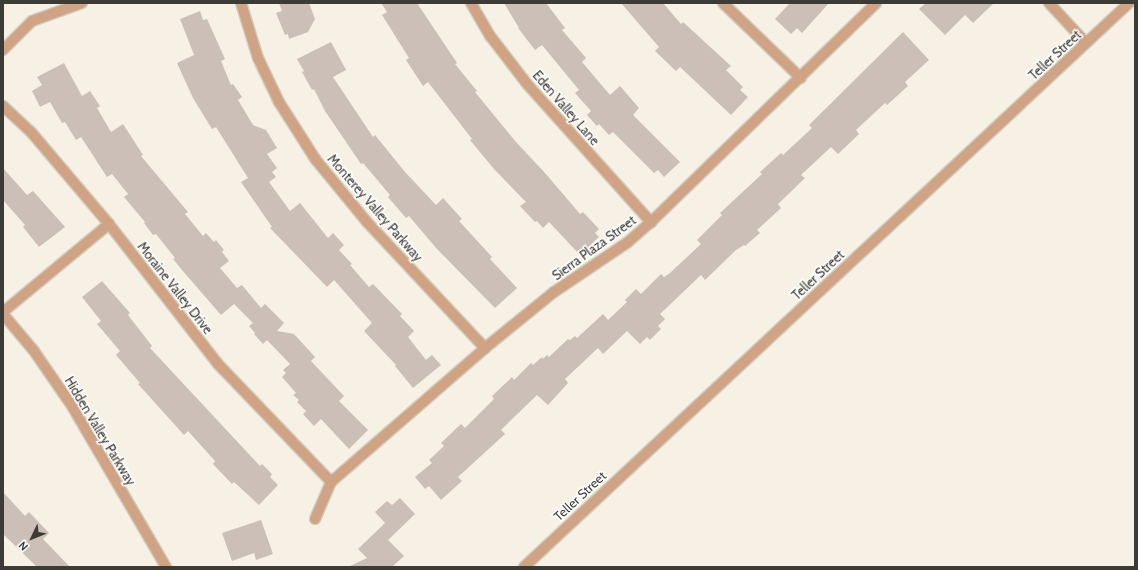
<!DOCTYPE html>
<style>
body{margin:0}
#map{position:relative;width:1138px;height:570px;overflow:hidden;background:#f6f1e4;font-family:Cabin,sans-serif}
div>[style]{position:absolute}
.building>*{inset:0;background:#cbbfb7}
.roads{filter:drop-shadow(1px 0 #d1cdc1) drop-shadow(-1px 0 #d1cdc1) drop-shadow(0 1px #d1cdc1) drop-shadow(0 -1px #d1cdc1)}
.minor>*{height:10px;margin:-5px;padding:0 5px;transform-origin:5px;border-radius:5px;background:#d1a385}
span{translate:-50% -50%;white-space:nowrap;text-align:center;line-height:1.15;-webkit-text-stroke:3px #fff;paint-order:stroke}
.street-label{font-size:13px;color:#3d3b36}
.frame{position:absolute;inset:0;border:4px solid #3d3b36;pointer-events:none}
.north{position:absolute;left:12px;top:518px;width:40px;height:40px;-webkit-text-stroke:3px #fff;paint-order:stroke;rotate:227deg;font-size:11px;font-weight:700;line-height:16px;text-align:center;color:#3d3b36}
.north::after{content:'';display:block;margin:auto;width:14px;height:18px;background:#3d3b36;clip-path:polygon(50% 0,100% 100%,50% 72%,0 100%)}
</style>
<div id="map">
<div class="building">
<div style="clip-path:polygon(279px 3px,309px 3px,315px 19px,308px 32px,289px 39px,288px 34px,285px 35px,276px 13px,282px 11px)"></div>
<div style="clip-path:polygon(381px 3px,417px 3px,457px 63px,455px 64px,477px 91px,475px 92px,516px 142px,545px 173px,580px 214px,583px 212px,599px 229px,595px 233px,599px 237px,580px 255px,549px 222px,543px 228px,537px 221px,535px 222px,520px 206px,526px 202px,494px 169px,470px 140px,472px 139px,428px 82px,423px 86px,406px 60px,409px 58px,382px 15px,387px 12px)"></div>
<div style="clip-path:polygon(504px 3px,546px 3px,565px 28px,562px 30px,586px 58px,582px 62px,610px 95px,620px 86px,639px 108px,633px 115px,680px 162px,664px 177px,658px 170px,654px 173px,613px 132px,609px 135px,599px 124px,597px 126px,587px 115px,591px 111px,575px 93px,579px 90px,542px 45px,535px 50px,518px 28px,519px 28px)"></div>
<div style="clip-path:polygon(621px 3px,663px 3px,681px 24px,683px 22px,731px 66px,726px 70px,743px 87px,740px 90px,748px 97px,731px 115px,680px 67px,676px 71px,655px 51px,659px 47px)"></div>
<div style="clip-path:polygon(790px 3px,829px 3px,802px 33px,797px 28px,791px 34px,775px 19px)"></div>
<div style="clip-path:polygon(926px 3px,994px 3px,973px 23px,965px 15px,945px 35px,919px 9px)"></div>
<div style="clip-path:polygon(200px 11px,203px 20px,207px 19px,225px 59px,221px 61px,231px 85px,233px 84px,242px 97px,238px 100px,253px 125px,266px 130px,277px 148px,267px 154px,277px 168px,272px 172px,276px 177px,269px 182px,290px 211px,300px 203px,328px 238px,333px 233px,344px 245px,339px 250px,352px 264px,350px 265px,369px 287px,373px 284px,402px 314px,400px 316px,414px 331px,408px 337px,426px 360px,432px 355px,441px 365px,413px 388px,395px 366px,396px 365px,364px 331px,372px 323px,334px 280px,327px 287px,270px 228px,272px 227px,241px 182px,248px 178px,216px 127px,212px 129px,193px 98px,177px 63px,194px 55px,180px 19px)"></div>
<div style="clip-path:polygon(903px 32px,929px 60px,905px 82px,908px 86px,887px 105px,885px 103px,856px 130px,859px 134px,838px 154px,831px 147px,801px 175px,805px 178px,778px 204px,781px 208px,757px 230px,760px 233px,745px 246px,744px 245px,736px 250px,705px 280px,701px 275px,660px 314px,665px 319px,658px 326px,661px 329px,650px 340px,647px 337px,640px 344px,627px 331px,603px 354px,598px 348px,565px 379px,568px 383px,548px 405px,537px 395px,510px 421px,501px 430px,505px 434px,458px 477px,462px 481px,441px 500px,429px 486px,425px 489px,415px 477px,432px 463px,429px 460px,444px 446px,441px 443px,461px 424px,465px 428px,494px 399px,492px 396px,512px 377px,514px 380px,531px 363px,533px 365px,542px 357px,543px 359px,547px 355px,549px 357px,568px 339px,570px 340px,575px 336px,577px 338px,603px 314px,608px 320px,627px 302px,625px 300px,636px 289px,641px 294px,661px 274px,664px 277px,670px 273px,701px 244px,697px 240px,722px 215px,720px 213px,762px 174px,760px 172px,781px 153px,783px 155px,812px 128px,809px 125px)"></div>
<div style="clip-path:polygon(331px 42px,346px 70px,333px 77px,373px 137px,375px 135px,405px 172px,436px 205px,443px 198px,462px 219px,459px 221px,492px 257px,490px 259px,517px 288px,495px 308px,437px 249px,409px 216px,406px 218px,388px 197px,390px 195px,363px 163px,361px 164px,325px 111px,314px 89px,312px 90px,302px 72px,304px 71px,297px 59px)"></div>
<div style="clip-path:polygon(64px 63px,82px 96px,90px 91px,100px 106px,97px 108px,111px 132px,123px 124px,143px 155px,141px 156px,188px 212px,185px 214px,203px 236px,206px 233px,214px 242px,216px 240px,224px 250px,222px 252px,229px 261px,220px 268px,237px 288px,242px 285px,261px 308px,265px 304px,284px 323px,277px 331px,294px 334px,315px 357px,311px 361px,344px 396px,339px 401px,368px 430px,349px 449px,321px 419px,314px 426px,303px 414px,306px 411px,297px 402px,299px 400px,293px 395px,296px 393px,282px 377px,286px 373px,283px 370px,290px 364px,267px 340px,263px 344px,254px 334px,255px 333px,249px 326px,253px 323px,234px 304px,221px 315px,182px 270px,173px 259px,175px 258px,156px 234px,153px 235px,144px 223px,145px 222px,124px 197px,128px 194px,112px 174px,107px 177px,81px 137px,76px 140px,65px 122px,62px 123px,50px 102px,40px 107px,32px 91px,42px 85px,37px 77px)"></div>
<div style="clip-path:polygon(3px 168px,27px 195px,33px 191px,65px 227px,39px 247px,23px 227px,25px 225px,3px 200px)"></div>
<div style="clip-path:polygon(102px 281px,130px 313px,128px 315px,152px 346px,150px 348px,260px 466px,262px 464px,272px 474px,270px 477px,278px 485px,259px 505px,234px 482px,232px 484px,213px 464px,215px 461px,188px 431px,184px 435px,138px 384px,140px 383px,116px 355px,120px 351px,97px 324px,101px 321px,82px 297px)"></div>
<div style="clip-path:polygon(3px 492px,25px 516px,29px 512px,49px 533px,43px 539px,70px 567px,37px 567px,3px 534px)"></div>
<div style="clip-path:polygon(400px 498px,415px 514px,388px 540px,404px 556px,392px 567px,348px 567px,367px 558px,358px 549px,385px 523px,375px 512px,387px 501px,392px 505px)"></div>
<div style="clip-path:polygon(261px 520px,273px 554px,256px 560px,254px 553px,232px 561px,222px 533px)"></div>
</div>
<div class="roads">
<div class="minor">
<div style="left:241px;top:3px;width:58px;rotate:72.8deg"></div>
<div style="left:258px;top:58px;width:49px;rotate:64.5deg"></div>
<div style="left:279px;top:102px;width:69px;rotate:57.5deg"></div>
<div style="left:316px;top:160px;width:80px;rotate:50.6deg"></div>
<div style="left:367px;top:222px;width:173px;rotate:46.9deg"></div>
<div style="left:471px;top:3px;width:39px;rotate:60deg"></div>
<div style="left:491px;top:37px;width:59px;rotate:52.5deg"></div>
<div style="left:527px;top:84px;width:186px;rotate:48.1deg"></div>
<div style="left:723px;top:3px;width:108px;rotate:43.9deg"></div>
<div style="left:1049px;top:3px;width:54px;rotate:47.2deg"></div>
<div style="left:3px;top:50px;width:41px;rotate:-45deg"></div>
<div style="left:32px;top:21px;width:53px;rotate:-19.8deg"></div>
<div style="left:3px;top:106px;width:38px;rotate:43deg"></div>
<div style="left:31px;top:132px;width:121px;rotate:49.7deg"></div>
<div style="left:109px;top:224px;width:177px;rotate:52.1deg"></div>
<div style="left:218px;top:364px;width:163px;rotate:46.2deg"></div>
<div style="left:3px;top:312px;width:138px;rotate:-39.7deg"></div>
<div style="left:3px;top:314px;width:48px;rotate:50deg"></div>
<div style="left:34px;top:351px;width:67px;rotate:55.4deg"></div>
<div style="left:72px;top:406px;width:186px;rotate:59.7deg"></div>
<div style="left:315px;top:519px;width:40px;rotate:-66.6deg"></div>
<div style="left:331px;top:482px;width:204px;rotate:-41deg"></div>
<div style="left:485px;top:348px;width:89px;rotate:-39.1deg"></div>
<div style="left:554px;top:292px;width:89px;rotate:-34deg"></div>
<div style="left:628px;top:242px;width:30px;rotate:-41deg"></div>
<div style="left:651px;top:222px;width:314px;rotate:-44.2deg"></div>
<div style="left:524px;top:567px;width:827px;rotate:-42.99deg"></div>
</div>
</div>
<div class="street-label">
<span style="left:1055px;top:55px;rotate:-43deg">Teller Street</span>
<span style="left:566px;top:108px;rotate:49deg">Eden Valley Lane</span>
<span style="left:375px;top:208px;rotate:49deg">Monterey Valley Parkway</span>
<span style="left:594px;top:248px;rotate:-36deg">Sierra Plaza Street</span>
<span style="left:818px;top:275px;rotate:-43deg">Teller Street</span>
<span style="left:175px;top:288px;rotate:52deg">Moraine Valley Drive</span>
<span style="left:100px;top:431px;rotate:59deg">Hidden Valley Parkway</span>
<span style="left:580px;top:496px;rotate:-43deg">Teller Street</span>
</div>
<div class="frame"></div>
<div class="north">N</div>
</div>
